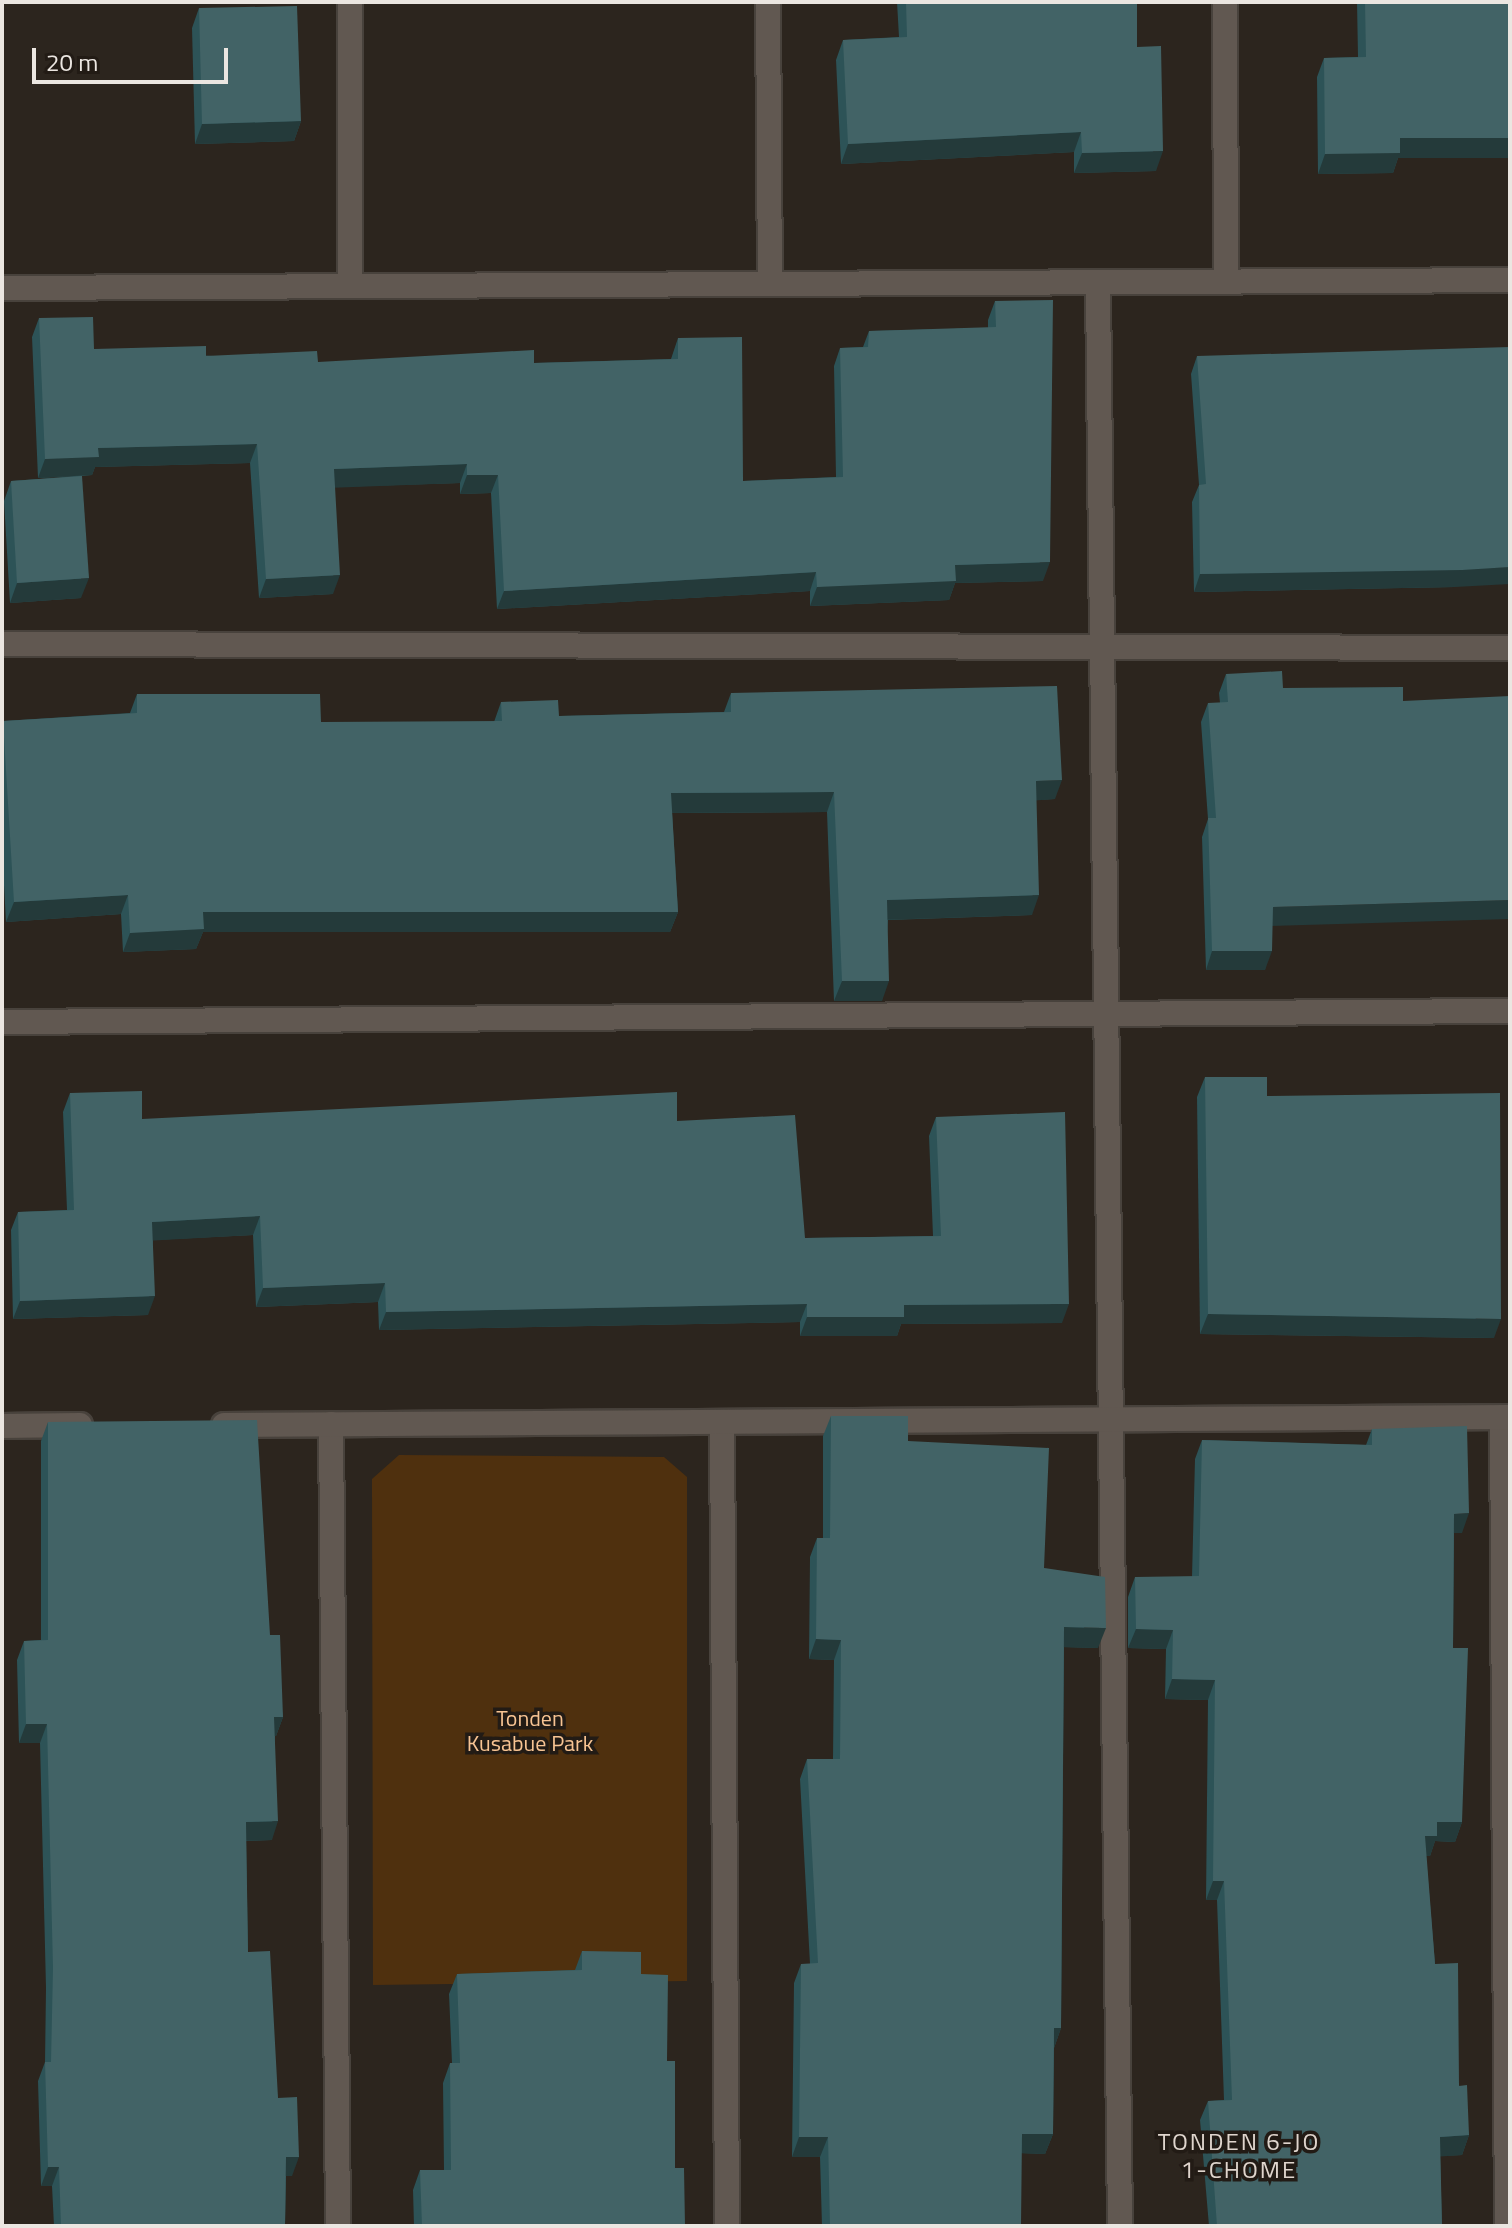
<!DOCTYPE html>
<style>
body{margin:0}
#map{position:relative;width:1512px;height:2228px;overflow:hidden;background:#2c251e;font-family:"Titillium Web",sans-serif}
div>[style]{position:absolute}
.green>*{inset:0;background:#4f300e}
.roads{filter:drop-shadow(2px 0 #48423c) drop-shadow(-2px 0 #48423c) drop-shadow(0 2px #48423c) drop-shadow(0 -2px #48423c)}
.minor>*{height:24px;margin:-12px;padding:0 12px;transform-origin:12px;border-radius:12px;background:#615851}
.wall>*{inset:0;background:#2d5357}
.shaded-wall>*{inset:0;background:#243a3a}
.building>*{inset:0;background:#426366}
span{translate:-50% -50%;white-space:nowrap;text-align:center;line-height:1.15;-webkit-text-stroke:7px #221b15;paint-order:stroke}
.park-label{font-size:22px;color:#f8c493}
.neighbourhood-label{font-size:24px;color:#dfd5cd;letter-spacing:2px}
.frame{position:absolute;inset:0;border:4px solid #ebe6e1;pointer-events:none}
.scale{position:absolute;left:32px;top:48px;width:196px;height:36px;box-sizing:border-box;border:4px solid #ebe6e1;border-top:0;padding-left:10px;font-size:24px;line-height:28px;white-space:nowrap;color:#ebe6e1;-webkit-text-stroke:6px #221b15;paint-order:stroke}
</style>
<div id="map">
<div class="green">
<div style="clip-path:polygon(399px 1455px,664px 1457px,687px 1477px,687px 1981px,373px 1985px,372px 1479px)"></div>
</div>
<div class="roads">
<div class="minor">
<div style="left:350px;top:2px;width:283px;rotate:90deg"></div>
<div style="left:768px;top:2px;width:278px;rotate:89.6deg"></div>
<div style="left:1225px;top:2px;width:278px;rotate:89.8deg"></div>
<div style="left:1098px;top:287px;width:1939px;rotate:89.35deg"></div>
<div style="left:2px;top:288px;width:1508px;rotate:-0.3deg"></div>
<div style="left:2px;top:644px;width:1508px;rotate:0.15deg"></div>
<div style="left:2px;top:1022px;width:1508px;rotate:-0.42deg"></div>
<div style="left:1502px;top:1417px;width:809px;rotate:89.65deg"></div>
<div style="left:722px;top:1422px;width:804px;rotate:89.64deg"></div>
<div style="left:331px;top:1424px;width:802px;rotate:89.5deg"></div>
<div style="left:224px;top:1425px;width:1286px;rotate:-0.36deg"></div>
<div style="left:2px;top:1426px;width:78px;rotate:-0.7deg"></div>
</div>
</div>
<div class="wall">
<div style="clip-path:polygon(897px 2px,1137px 2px,1137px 47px,1156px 171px,1074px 173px,1074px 152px,841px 164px,836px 60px,843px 40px,899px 37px)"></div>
<div style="clip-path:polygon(1357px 2px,1510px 2px,1398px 158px,1393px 173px,1318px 174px,1317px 77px,1324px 58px,1358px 57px)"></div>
<div style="clip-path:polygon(199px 8px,301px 121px,294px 141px,195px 144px,192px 28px)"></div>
<div style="clip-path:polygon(995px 301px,1043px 581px,955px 583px,949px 600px,810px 606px,810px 591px,497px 609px,491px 493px,460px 494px,460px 483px,335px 487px,333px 594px,259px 598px,250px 463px,95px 467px,92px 475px,82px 476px,81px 598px,10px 603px,4px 501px,11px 481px,79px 476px,38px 478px,32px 337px,39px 318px,94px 349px,318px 362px,534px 363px,671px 359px,678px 338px,743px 481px,836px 477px,834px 366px,840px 348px,863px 347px,869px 331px,988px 328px,988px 320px)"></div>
<div style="clip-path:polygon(1197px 356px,1455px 587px,1194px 592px,1192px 502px,1199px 485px,1191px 374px)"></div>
<div style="clip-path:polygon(1226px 674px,1272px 926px,1265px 970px,1206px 970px,1202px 837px,1208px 819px,1201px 722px,1208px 703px,1220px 703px,1219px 693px)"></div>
<div style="clip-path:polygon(731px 693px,1055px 799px,1036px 800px,1032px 915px,888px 920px,882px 1001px,834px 1001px,827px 812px,672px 813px,678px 912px,670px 932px,203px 932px,196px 949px,123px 952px,121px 914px,6px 922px,2px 848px,3px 721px,130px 713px,137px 694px,321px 722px,494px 722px,501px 702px,559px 716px,724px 712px)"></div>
<div style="clip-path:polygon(1205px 1077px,1267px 1096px,1494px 1338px,1200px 1334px,1197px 1097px)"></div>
<div style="clip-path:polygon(70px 1093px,142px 1119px,677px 1121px,805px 1238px,933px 1236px,929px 1136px,936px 1117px,1062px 1323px,901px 1324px,897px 1336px,800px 1336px,800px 1322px,379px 1330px,378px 1302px,256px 1307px,253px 1235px,153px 1240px,148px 1315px,13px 1319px,11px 1230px,18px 1212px,67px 1210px,63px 1112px)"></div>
<div style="clip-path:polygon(831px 1416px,908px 1441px,1044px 1568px,1098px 1648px,1064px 1647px,1061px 2028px,1054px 2048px,1053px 2134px,1045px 2154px,1021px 2153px,1021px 2226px,822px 2226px,820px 2157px,792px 2157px,794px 1983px,801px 1964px,810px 1964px,800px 1779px,807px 1759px,833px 1759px,834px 1660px,809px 1659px,810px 1557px,817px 1538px,823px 1538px,823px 1436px)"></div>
<div style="clip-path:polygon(48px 1422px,270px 1635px,283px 1717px,276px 1736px,275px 1736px,272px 1840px,246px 1841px,248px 1952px,278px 2098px,292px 2176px,286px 2176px,285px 2226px,54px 2226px,52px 2186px,41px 2186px,38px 2081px,45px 2062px,46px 1988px,40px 1743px,19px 1743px,17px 1660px,24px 1641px,41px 1640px,41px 1441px)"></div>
<div style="clip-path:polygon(1372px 1429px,1462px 1533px,1454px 1533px,1453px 1648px,1462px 1822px,1455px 1842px,1435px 1841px,1430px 1856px,1426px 1856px,1435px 1964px,1469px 2135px,1462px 2155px,1440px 2156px,1442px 2226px,1209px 2226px,1200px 2120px,1208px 2101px,1224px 2100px,1217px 1900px,1206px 1900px,1208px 1700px,1165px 1699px,1166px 1649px,1128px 1648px,1128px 1597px,1135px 1577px,1192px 1577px,1195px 1459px,1202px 1440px,1366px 1445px)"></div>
<div style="clip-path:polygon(582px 1951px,641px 1974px,667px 2061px,675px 2168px,685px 2226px,414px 2226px,413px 2190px,420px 2170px,444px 2170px,443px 2083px,450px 2063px,452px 2063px,449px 1994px,457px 1974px,575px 1970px)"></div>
</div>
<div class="shaded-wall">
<div style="clip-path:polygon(301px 121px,294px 141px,195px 144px,202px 124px)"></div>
<div style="clip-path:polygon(1081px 132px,1074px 152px,841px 164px,848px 144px)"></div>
<div style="clip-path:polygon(1400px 138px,1510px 138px,1510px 158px,1398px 158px,1393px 173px,1318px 174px,1325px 154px)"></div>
<div style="clip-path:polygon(1163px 151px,1156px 171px,1074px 173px,1082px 153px)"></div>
<div style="clip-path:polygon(257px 444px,250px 463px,95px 467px,92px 475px,38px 478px,45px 459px,98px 448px)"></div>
<div style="clip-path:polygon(467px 464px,460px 483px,327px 488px,334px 469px)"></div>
<div style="clip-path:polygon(467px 475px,498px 475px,491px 493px,460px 494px)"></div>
<div style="clip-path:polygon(1050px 562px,1043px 581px,955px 583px,949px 600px,810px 606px,817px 587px,955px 565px)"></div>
<div style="clip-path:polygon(1510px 567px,1510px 584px,1455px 587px,1194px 592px,1200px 574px)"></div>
<div style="clip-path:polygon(816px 572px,810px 591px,497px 609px,504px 591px)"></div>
<div style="clip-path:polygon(340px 575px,333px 594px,259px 598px,266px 579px)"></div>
<div style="clip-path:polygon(89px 578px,81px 598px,10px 603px,17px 583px)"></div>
<div style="clip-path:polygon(1062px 780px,1055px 799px,1028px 801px,1036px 781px)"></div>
<div style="clip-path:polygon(834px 792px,827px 812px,664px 813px,671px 793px)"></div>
<div style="clip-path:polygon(128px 895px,121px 914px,6px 922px,14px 902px)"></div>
<div style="clip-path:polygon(1039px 895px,1032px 915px,880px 920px,887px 900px)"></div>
<div style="clip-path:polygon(1510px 900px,1510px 919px,1266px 926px,1273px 907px)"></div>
<div style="clip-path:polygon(203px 912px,678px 912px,670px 932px,203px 932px,196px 949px,123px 952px,130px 933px)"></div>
<div style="clip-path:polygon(1212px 951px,1272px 951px,1265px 970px,1206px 970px)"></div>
<div style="clip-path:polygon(842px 981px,889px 981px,882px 1001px,834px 1001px)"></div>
<div style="clip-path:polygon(260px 1216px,253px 1235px,145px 1241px,152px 1222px)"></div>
<div style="clip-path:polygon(385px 1283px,378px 1302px,256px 1307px,263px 1288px)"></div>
<div style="clip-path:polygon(155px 1296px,148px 1315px,13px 1319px,20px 1301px)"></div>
<div style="clip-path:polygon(807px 1304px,800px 1322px,379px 1330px,386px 1312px)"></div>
<div style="clip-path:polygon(1069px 1304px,1062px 1323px,901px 1324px,897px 1336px,800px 1336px,807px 1317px,904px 1305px)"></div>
<div style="clip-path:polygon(1208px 1314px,1501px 1319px,1494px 1338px,1200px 1334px)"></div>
<div style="clip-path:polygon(1469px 1513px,1462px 1533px,1447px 1533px,1454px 1514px)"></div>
<div style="clip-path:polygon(1064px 1627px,1106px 1628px,1098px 1648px,1057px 1647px)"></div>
<div style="clip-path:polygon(1136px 1629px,1173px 1630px,1166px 1649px,1128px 1648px)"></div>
<div style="clip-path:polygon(816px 1639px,841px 1640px,834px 1660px,809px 1659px)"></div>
<div style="clip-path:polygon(1172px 1679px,1215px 1680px,1208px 1700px,1165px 1699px)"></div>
<div style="clip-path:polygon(274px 1717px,283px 1717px,276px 1736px,267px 1736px)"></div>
<div style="clip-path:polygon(26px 1724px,47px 1724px,40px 1743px,19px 1743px)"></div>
<div style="clip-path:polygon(278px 1821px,272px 1840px,239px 1841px,246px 1822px)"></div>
<div style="clip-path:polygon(1437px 1822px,1462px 1822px,1455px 1842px,1435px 1841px,1430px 1856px,1417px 1856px,1425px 1836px)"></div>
<div style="clip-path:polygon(1213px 1881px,1224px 1881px,1217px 1900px,1206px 1900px)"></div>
<div style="clip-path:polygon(1054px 2028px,1061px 2028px,1054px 2048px)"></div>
<div style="clip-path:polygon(1022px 2134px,1053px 2134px,1045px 2154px,1014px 2153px)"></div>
<div style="clip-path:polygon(1469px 2135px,1462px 2155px,1433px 2157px,1440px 2137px)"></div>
<div style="clip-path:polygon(799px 2137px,828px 2137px,820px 2157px,792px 2157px)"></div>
<div style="clip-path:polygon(286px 2157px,299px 2157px,292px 2176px,279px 2176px)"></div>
<div style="clip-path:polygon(48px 2167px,59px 2167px,52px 2186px,41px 2186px)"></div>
</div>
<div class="building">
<div style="clip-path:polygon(906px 2px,1137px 2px,1137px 47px,1161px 46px,1163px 151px,1082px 153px,1081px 132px,848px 144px,843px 40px,907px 37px)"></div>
<div style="clip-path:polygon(1365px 2px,1510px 2px,1510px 138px,1400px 138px,1400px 153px,1325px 154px,1324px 58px,1366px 57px)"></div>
<div style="clip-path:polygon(297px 6px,301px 121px,202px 124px,199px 8px)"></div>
<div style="clip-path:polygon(1053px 300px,1050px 562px,955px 565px,956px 581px,817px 587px,816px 572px,504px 591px,498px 475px,467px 475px,467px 464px,334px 469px,340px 575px,266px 579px,257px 444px,98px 448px,99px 457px,45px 459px,39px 318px,93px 317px,94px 349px,206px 346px,206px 356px,317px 351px,318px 362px,534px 350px,534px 363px,678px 359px,678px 338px,742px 337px,743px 481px,843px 477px,840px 348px,868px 347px,869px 331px,996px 327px,995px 301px)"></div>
<div style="clip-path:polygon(1510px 347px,1510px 567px,1462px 570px,1200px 574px,1199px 485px,1206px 484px,1197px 356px)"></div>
<div style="clip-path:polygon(82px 476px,89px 578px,17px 583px,11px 481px)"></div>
<div style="clip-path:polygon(1282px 671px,1283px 688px,1403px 687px,1403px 701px,1510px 696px,1510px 900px,1273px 907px,1272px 951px,1212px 951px,1208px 818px,1216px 818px,1208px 703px,1228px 702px,1226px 674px)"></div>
<div style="clip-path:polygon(1057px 686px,1062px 780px,1036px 781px,1039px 895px,887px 900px,889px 981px,842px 981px,834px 792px,671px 793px,678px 912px,203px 912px,204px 929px,130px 933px,128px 895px,14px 902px,3px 721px,137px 713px,137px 694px,320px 694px,321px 722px,502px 721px,501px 702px,558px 700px,559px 716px,731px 712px,731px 693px)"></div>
<div style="clip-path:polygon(1205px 1077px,1267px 1077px,1267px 1096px,1500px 1093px,1501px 1319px,1208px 1314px)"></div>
<div style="clip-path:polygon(142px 1091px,142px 1119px,677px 1092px,677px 1121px,795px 1115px,805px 1238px,941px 1236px,936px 1117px,1065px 1112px,1069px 1304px,904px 1305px,904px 1317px,807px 1317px,807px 1304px,386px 1312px,385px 1283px,263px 1288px,260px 1216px,152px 1222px,155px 1296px,20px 1301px,18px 1212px,74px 1210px,70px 1093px)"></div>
<div style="clip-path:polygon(831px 1416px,908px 1416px,908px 1441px,1049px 1448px,1044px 1568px,1105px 1577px,1106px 1628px,1064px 1627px,1061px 2028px,1054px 2028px,1053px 2134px,1022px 2134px,1021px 2226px,830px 2226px,828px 2137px,799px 2137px,801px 1964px,818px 1963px,807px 1759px,840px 1759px,841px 1640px,816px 1639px,817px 1538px,830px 1538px)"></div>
<div style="clip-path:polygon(257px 1420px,270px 1635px,280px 1635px,283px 1717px,274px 1717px,278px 1821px,246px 1822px,248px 1952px,270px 1951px,278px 2098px,297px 2097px,299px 2157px,286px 2157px,285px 2226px,61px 2226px,59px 2167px,48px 2167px,45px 2062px,51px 2062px,53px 1968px,47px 1724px,26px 1724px,24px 1641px,48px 1640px,48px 1422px)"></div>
<div style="clip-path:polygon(1467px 1426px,1469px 1513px,1454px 1514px,1453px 1648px,1468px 1648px,1462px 1822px,1437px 1822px,1437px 1836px,1425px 1836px,1435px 1964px,1458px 1963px,1459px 2086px,1467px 2085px,1469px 2135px,1440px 2137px,1442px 2226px,1217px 2226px,1208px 2101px,1232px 2100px,1224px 1881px,1213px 1881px,1215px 1680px,1172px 1679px,1173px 1630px,1136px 1629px,1135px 1577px,1199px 1576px,1202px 1440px,1372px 1445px,1372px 1429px)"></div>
<div style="clip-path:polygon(582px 1951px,641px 1952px,641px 1974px,668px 1975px,667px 2061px,675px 2061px,675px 2168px,684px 2168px,685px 2226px,422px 2226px,420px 2170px,451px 2170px,450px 2063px,460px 2063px,457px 1974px,582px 1970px)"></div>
</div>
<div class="park-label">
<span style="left:530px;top:1731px">Tonden<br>Kusabue Park</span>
</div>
<div class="neighbourhood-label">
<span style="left:1239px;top:2156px">TONDEN 6-JO<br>1-CHOME</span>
</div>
<div class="frame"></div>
<div class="scale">20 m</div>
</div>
